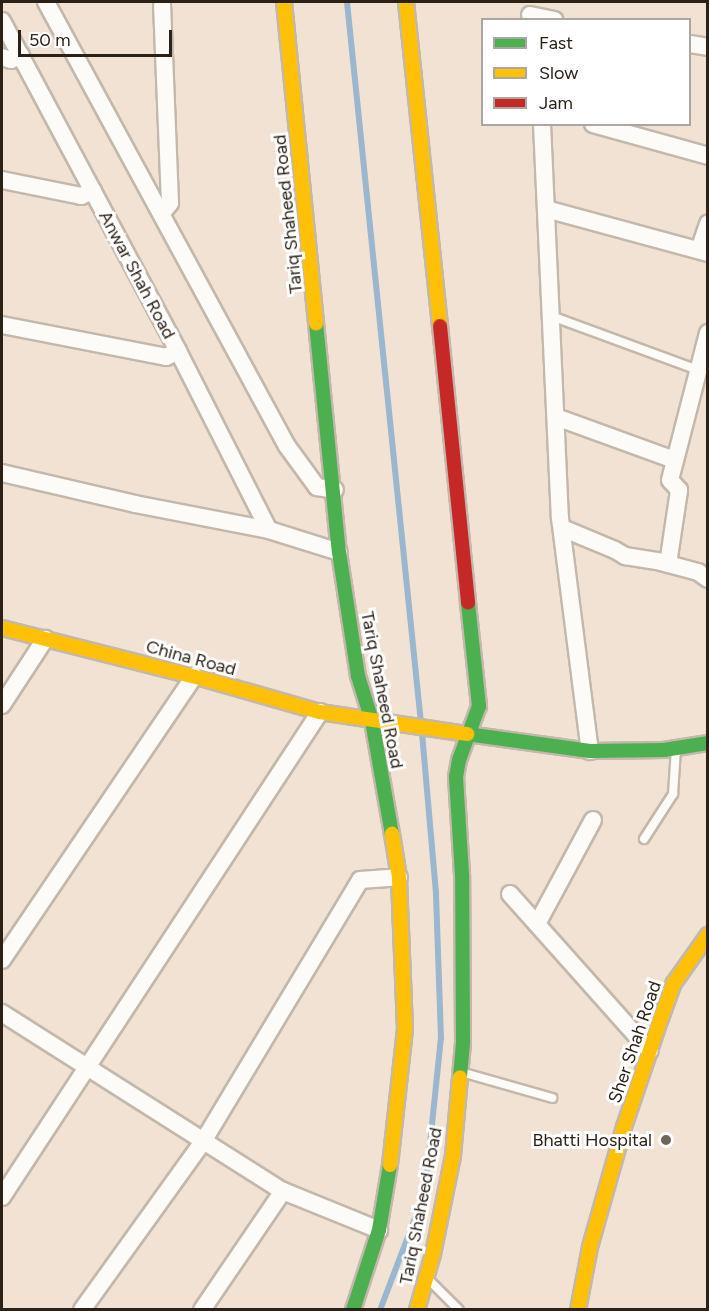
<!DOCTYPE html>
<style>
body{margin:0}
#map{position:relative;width:709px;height:1311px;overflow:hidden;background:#f1e2d3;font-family:Figtree,sans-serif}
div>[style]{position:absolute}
.stream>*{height:6px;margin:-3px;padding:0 3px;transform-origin:3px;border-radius:3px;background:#9ab7cf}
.roads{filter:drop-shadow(2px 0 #c3b8ab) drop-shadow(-2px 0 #c3b8ab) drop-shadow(0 2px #c3b8ab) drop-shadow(0 -2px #c3b8ab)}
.lane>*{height:8px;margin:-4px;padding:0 4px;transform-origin:4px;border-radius:4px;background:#fdfbf8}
.street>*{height:16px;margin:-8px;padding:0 8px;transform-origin:8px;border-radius:8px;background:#fdfbf8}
.fast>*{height:14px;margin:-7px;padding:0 7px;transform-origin:7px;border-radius:7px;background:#4caf50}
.slow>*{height:14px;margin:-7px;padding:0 7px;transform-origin:7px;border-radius:7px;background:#ffc107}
.jam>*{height:14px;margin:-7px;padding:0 7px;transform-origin:7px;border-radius:7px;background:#c62828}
.dots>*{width:16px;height:16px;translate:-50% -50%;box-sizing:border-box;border:3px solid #fff;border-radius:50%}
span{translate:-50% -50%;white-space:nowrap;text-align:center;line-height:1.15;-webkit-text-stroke:6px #fff;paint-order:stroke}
.street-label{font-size:18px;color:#2b2117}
.poi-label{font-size:18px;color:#2b2117}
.right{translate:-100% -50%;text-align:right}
.frame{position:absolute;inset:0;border:3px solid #2b2117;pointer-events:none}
.legend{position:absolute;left:481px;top:18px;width:210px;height:108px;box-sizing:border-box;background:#fff;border:2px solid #aaa6a2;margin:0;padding:8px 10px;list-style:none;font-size:18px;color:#2b2117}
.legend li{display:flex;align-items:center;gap:12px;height:30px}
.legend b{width:30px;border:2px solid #aaa6a2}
.scale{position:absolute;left:18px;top:30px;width:154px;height:27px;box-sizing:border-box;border:3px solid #2b2117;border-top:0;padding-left:8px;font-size:18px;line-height:21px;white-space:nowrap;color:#2b2117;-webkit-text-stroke:4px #fff;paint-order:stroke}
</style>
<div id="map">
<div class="stream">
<div style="left:347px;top:2px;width:725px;rotate:84.14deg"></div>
<div style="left:380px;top:1310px;width:126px;rotate:-69.1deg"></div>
<div style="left:425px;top:1192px;width:155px;rotate:-84.1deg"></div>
<div style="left:441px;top:1038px;width:145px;rotate:-92deg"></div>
<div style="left:436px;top:893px;width:161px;rotate:-95deg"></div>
</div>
<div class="roads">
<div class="lane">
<div style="left:551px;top:316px;width:157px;rotate:20.2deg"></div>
<div style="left:644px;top:839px;width:54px;rotate:-57.2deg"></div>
<div style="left:673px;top:794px;width:45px;rotate:-86.2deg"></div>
<div style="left:461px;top:1072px;width:95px;rotate:15.9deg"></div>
<div style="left:429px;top:1280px;width:42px;rotate:45deg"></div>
</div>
<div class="street">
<div style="left:46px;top:2px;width:505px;rotate:61.51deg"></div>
<div style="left:287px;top:446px;width:51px;rotate:53.8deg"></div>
<div style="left:317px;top:487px;width:18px;rotate:9deg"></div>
<div style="left:530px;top:15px;width:25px;rotate:12deg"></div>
<div style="left:2px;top:21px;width:374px;rotate:61.9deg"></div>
<div style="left:178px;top:351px;width:201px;rotate:63.1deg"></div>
<div style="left:690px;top:44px;width:18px;rotate:9deg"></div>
<div style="left:2px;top:57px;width:9px;rotate:18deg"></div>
<div style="left:11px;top:60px;width:11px;rotate:-27deg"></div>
<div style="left:542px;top:124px;width:394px;rotate:87.4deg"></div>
<div style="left:560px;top:518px;width:235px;rotate:82.7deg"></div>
<div style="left:593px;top:124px;width:119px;rotate:15.5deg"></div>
<div style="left:2px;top:180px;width:81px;rotate:11.4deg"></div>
<div style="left:81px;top:196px;width:13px;rotate:-23deg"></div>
<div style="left:546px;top:209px;width:168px;rotate:15.2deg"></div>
<div style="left:162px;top:213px;width:13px;rotate:-51deg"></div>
<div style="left:170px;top:203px;width:198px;rotate:-92.3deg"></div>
<div style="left:699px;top:250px;width:28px;rotate:-71deg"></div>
<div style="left:2px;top:325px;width:167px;rotate:11deg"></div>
<div style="left:166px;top:357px;width:13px;rotate:-27deg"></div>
<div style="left:556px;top:417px;width:126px;rotate:20deg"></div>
<div style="left:2px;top:473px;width:137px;rotate:13.1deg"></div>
<div style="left:135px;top:504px;width:136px;rotate:11deg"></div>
<div style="left:269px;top:530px;width:73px;rotate:17.4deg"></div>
<div style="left:562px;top:528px;width:57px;rotate:22.5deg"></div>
<div style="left:615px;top:550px;width:12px;rotate:31deg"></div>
<div style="left:625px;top:556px;width:32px;rotate:9deg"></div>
<div style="left:657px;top:561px;width:42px;rotate:15deg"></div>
<div style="left:698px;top:572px;width:12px;rotate:35deg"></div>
<div style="left:668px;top:564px;width:75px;rotate:-81.5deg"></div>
<div style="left:679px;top:490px;width:13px;rotate:-132deg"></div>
<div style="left:670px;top:480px;width:152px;rotate:-75.5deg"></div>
<div style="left:2px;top:705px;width:79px;rotate:-56.9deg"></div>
<div style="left:510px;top:894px;width:210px;rotate:48.3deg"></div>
<div style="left:537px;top:924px;width:118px;rotate:-61.7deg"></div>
<div style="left:2px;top:960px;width:343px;rotate:-55.9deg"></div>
<div style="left:2px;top:1013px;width:333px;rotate:32.4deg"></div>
<div style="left:283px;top:1191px;width:104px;rotate:22.1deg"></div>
<div style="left:2px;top:1197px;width:580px;rotate:-56.75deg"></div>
<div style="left:82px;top:1310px;width:209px;rotate:-54.3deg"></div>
<div style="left:204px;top:1140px;width:303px;rotate:-59deg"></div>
<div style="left:360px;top:880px;width:39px;rotate:-4deg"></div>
<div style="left:202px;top:1310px;width:144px;rotate:-55.8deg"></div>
</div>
<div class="fast">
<div style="left:316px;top:323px;width:230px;rotate:84.3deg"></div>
<div style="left:339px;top:552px;width:125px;rotate:81.3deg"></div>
<div style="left:358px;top:676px;width:47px;rotate:72.7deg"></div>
<div style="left:372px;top:721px;width:115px;rotate:80deg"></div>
<div style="left:467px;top:734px;width:124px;rotate:7.9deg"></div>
<div style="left:590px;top:751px;width:74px;rotate:-0.8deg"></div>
<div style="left:664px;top:750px;width:45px;rotate:-9deg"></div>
<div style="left:460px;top:1077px;width:35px;rotate:-85deg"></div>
<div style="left:463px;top:1042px;width:167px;rotate:-90.3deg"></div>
<div style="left:462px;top:875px;width:98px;rotate:-93.5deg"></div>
<div style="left:456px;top:777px;width:17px;rotate:-80deg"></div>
<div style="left:459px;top:760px;width:58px;rotate:-69.7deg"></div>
<div style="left:479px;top:706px;width:104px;rotate:-96.1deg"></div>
<div style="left:353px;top:1310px;width:84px;rotate:-72deg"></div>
<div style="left:379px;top:1230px;width:66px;rotate:-80.4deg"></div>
</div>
<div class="slow">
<div style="left:284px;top:2px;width:323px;rotate:84.3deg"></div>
<div style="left:406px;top:2px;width:326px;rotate:84deg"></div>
<div style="left:2px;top:628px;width:216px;rotate:14.2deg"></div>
<div style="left:211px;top:681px;width:113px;rotate:15.9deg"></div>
<div style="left:320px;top:712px;width:149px;rotate:8.5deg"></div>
<div style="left:390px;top:1165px;width:137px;rotate:-83.7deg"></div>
<div style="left:405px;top:1029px;width:152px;rotate:-92.3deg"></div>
<div style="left:399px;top:877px;width:44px;rotate:-99.2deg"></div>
<div style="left:417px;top:1310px;width:58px;rotate:-74.1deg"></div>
<div style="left:433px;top:1254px;width:100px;rotate:-78.5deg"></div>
<div style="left:453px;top:1156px;width:79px;rotate:-84.9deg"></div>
<div style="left:578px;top:1310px;width:64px;rotate:-79.2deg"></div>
<div style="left:590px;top:1247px;width:125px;rotate:-74.2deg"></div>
<div style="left:624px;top:1127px;width:115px;rotate:-71.3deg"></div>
<div style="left:661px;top:1018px;width:37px;rotate:-70deg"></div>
<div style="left:674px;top:983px;width:59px;rotate:-54.7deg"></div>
</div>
<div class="jam">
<div style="left:440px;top:326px;width:278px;rotate:84.2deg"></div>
</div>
</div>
<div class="dots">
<div style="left:666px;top:1140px;background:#706559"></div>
</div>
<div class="street-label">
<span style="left:288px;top:214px;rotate:-96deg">Tariq Shaheed Road</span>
<span style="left:137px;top:275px;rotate:62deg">Anwar Shah Road</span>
<span style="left:191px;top:658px;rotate:15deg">China Road</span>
<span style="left:382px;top:690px;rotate:79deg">Tariq Shaheed Road</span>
<span style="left:635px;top:1042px;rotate:-71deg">Sher Shah Road</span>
<span style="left:421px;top:1206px;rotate:-79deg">Tariq Shaheed Road</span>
</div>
<div class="poi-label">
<span class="right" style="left:652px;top:1140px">Bhatti Hospital</span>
</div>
<div class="frame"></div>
<ul class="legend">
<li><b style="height:8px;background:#4caf50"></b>Fast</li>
<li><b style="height:8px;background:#ffc107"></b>Slow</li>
<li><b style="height:8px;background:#c62828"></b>Jam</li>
</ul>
<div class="scale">50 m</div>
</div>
